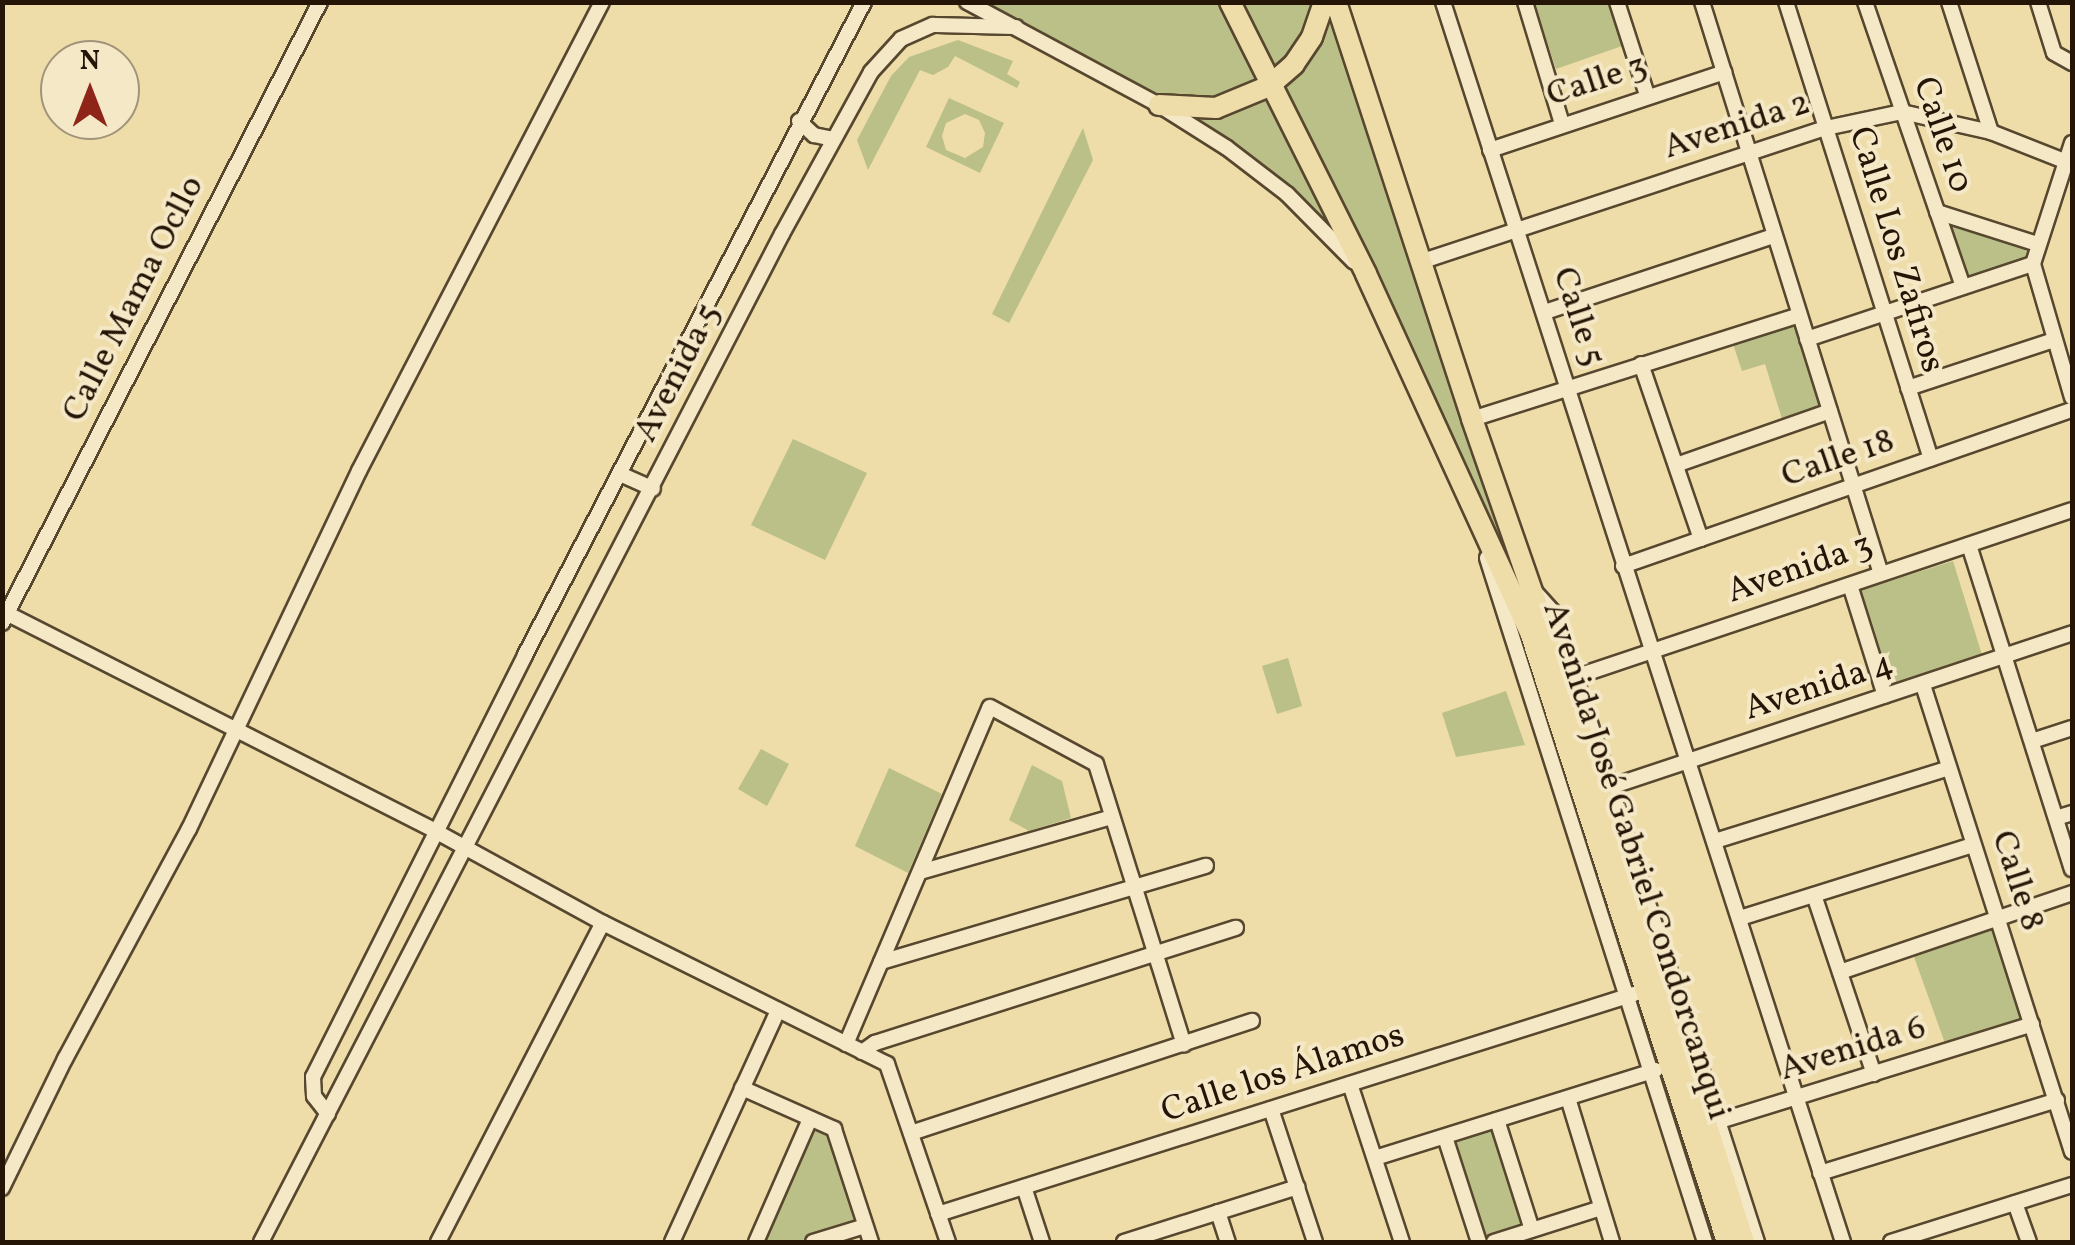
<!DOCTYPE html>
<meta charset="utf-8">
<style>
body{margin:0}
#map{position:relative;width:2075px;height:1245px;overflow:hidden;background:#eedca9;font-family:Vollkorn,serif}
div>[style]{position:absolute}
.green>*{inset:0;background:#bac087}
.roads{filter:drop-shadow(2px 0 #57472f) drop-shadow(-2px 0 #57472f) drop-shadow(0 2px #57472f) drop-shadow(0 -2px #57472f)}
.minor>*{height:14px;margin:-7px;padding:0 7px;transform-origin:7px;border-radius:7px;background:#f4e8c7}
.highway>*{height:20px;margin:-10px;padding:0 10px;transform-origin:10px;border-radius:10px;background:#eedca9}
span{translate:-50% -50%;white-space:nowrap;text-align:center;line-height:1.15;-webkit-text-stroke:8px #f4e8c7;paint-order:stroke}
.street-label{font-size:35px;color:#251506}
.frame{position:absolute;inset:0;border:5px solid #251506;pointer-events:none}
.north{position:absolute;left:40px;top:40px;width:100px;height:100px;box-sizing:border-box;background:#f4e8c7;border:2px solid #a1947a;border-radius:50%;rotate:0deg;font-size:28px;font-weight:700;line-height:40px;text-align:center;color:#251506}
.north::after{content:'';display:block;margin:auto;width:35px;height:45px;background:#8f2418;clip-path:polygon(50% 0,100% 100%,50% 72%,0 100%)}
</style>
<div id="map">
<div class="green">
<div style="clip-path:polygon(985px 3px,1222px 3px,1256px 81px,1205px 99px,1158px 94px)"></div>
<div style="clip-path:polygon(1240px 3px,1315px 3px,1292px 53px,1271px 76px)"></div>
<div style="clip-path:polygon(1330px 3px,1529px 616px,1278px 88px)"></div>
<div style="clip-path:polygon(1534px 3px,1608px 3px,1622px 46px,1556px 69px)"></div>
<div style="clip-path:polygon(958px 40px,1013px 61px,1007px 74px,1020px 82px,1017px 88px,955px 56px,948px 67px,933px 75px,920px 70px,868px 170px,857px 140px,891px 76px,909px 57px)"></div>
<div style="clip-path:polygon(1265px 96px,1341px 242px,1289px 185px,1188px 116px,1227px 116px)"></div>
<div style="clip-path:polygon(evenodd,949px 98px,1004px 123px,980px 173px,926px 147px,949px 98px,965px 114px,979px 120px,985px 133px,983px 147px,965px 158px,946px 150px,942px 136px,946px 123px,965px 114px)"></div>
<div style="clip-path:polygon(1083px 128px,1093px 160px,1009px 323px,992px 314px)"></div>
<div style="clip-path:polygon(1937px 212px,2037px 244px,2033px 264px,1963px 287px)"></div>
<div style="clip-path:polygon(1797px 321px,1824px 407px,1782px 419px,1765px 364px,1742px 371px,1732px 341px)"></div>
<div style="clip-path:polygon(793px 439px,867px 473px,825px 560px,751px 525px)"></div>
<div style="clip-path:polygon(1953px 561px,1982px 655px,1886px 686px,1856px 592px)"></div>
<div style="clip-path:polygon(1288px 658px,1302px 706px,1277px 714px,1262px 666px)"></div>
<div style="clip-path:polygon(1506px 691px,1525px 745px,1456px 757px,1442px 713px)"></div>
<div style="clip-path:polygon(761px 749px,789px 764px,767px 806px,738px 789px)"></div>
<div style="clip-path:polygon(1032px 765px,1062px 781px,1071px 818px,1029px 831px,1009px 820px)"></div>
<div style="clip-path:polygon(889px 768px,942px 794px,908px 873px,855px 846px)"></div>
<div style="clip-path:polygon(1992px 929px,2022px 1020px,1946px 1046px,1913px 954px)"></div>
<div style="clip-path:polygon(812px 1125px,831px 1133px,859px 1221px,797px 1242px,760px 1242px)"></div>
<div style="clip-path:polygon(1493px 1128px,1526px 1228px,1484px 1241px,1451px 1141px)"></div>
</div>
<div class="roads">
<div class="minor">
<div style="left:967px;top:2px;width:218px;rotate:28.2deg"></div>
<div style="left:1159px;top:105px;width:80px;rotate:32.3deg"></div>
<div style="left:1227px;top:148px;width:76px;rotate:37.5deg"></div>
<div style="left:1287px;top:194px;width:95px;rotate:45.4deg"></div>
<div style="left:1443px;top:2px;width:1303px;rotate:72.12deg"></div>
<div style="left:1525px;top:2px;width:127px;rotate:73.1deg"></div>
<div style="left:1617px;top:2px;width:98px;rotate:72.1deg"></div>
<div style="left:1702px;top:2px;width:599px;rotate:72.62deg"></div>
<div style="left:1786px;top:2px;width:479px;rotate:72.4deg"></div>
<div style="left:1865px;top:2px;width:301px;rotate:71deg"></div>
<div style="left:1949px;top:2px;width:137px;rotate:72.1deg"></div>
<div style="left:2038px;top:2px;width:53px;rotate:72.6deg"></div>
<div style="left:2054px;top:53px;width:21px;rotate:29deg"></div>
<div style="left:799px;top:121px;width:21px;rotate:43deg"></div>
<div style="left:814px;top:135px;width:19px;rotate:12deg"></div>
<div style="left:2072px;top:143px;width:127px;rotate:107.9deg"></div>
<div style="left:2033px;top:264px;width:139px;rotate:73.7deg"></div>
<div style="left:1490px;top:150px;width:247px;rotate:-18.4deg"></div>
<div style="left:1937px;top:212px;width:105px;rotate:17.7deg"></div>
<div style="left:1423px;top:261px;width:424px;rotate:-18.3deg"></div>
<div style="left:1826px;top:128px;width:78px;rotate:-11.9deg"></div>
<div style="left:1902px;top:112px;width:91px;rotate:12.7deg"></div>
<div style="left:1991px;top:132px;width:87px;rotate:21.6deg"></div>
<div style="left:1545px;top:312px;width:241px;rotate:-18.4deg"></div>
<div style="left:1807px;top:339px;width:238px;rotate:-18.4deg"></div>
<div style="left:1641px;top:364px;width:185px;rotate:71.1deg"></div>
<div style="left:1908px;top:388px;width:154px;rotate:-18.2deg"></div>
<div style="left:1472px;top:419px;width:343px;rotate:-17.6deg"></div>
<div style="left:1676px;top:465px;width:163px;rotate:-19.3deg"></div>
<div style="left:620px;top:474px;width:36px;rotate:24deg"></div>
<div style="left:1969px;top:545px;width:340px;rotate:72.4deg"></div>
<div style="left:1487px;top:558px;width:718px;rotate:72.32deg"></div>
<div style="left:1623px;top:566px;width:475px;rotate:-19.2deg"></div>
<div style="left:1850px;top:585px;width:116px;rotate:72.5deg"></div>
<div style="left:1536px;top:593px;width:28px;rotate:48deg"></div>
<div style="left:1555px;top:614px;width:660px;rotate:72.17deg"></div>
<div style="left:2px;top:611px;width:486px;rotate:26.9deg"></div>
<div style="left:435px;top:831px;width:192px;rotate:28.7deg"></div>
<div style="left:603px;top:923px;width:317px;rotate:26.4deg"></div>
<div style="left:887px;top:1064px;width:188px;rotate:71.1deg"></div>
<div style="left:2px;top:623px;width:698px;rotate:-62.88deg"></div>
<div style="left:1572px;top:678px;width:527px;rotate:-18.57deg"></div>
<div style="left:1923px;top:685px;width:490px;rotate:72.3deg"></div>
<div style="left:2032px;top:741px;width:42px;rotate:-18deg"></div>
<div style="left:1604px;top:789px;width:493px;rotate:-18.4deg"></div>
<div style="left:2056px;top:818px;width:17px;rotate:-17deg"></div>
<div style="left:1715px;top:841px;width:245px;rotate:-17.3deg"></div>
<div style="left:920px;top:872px;width:200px;rotate:-16deg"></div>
<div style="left:1814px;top:895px;width:189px;rotate:71.5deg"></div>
<div style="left:1740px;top:918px;width:244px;rotate:-17.4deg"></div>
<div style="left:881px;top:962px;width:339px;rotate:-16.5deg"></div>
<div style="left:1840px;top:972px;width:245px;rotate:-18.8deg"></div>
<div style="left:846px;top:1044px;width:366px;rotate:-66.9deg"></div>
<div style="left:990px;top:707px;width:120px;rotate:28.3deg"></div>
<div style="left:1096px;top:764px;width:294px;rotate:72.6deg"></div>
<div style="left:862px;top:1052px;width:16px;rotate:-35deg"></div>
<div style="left:875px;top:1043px;width:379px;rotate:-17.7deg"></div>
<div style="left:1350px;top:1084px;width:166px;rotate:71.8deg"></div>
<div style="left:742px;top:1088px;width:101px;rotate:24deg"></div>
<div style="left:834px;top:1129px;width:119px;rotate:71.9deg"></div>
<div style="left:1568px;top:1098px;width:151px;rotate:73deg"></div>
<div style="left:1271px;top:1109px;width:140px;rotate:71.7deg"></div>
<div style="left:328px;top:1114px;width:23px;rotate:-128deg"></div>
<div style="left:314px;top:1096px;width:19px;rotate:-93deg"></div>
<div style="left:313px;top:1077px;width:472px;rotate:-63.3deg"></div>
<div style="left:525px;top:655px;width:736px;rotate:-62.56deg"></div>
<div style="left:1497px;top:1120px;width:115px;rotate:72.3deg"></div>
<div style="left:1713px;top:1123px;width:334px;rotate:-17.2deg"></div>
<div style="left:911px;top:1133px;width:359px;rotate:-18.2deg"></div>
<div style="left:1445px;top:1137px;width:110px;rotate:72.1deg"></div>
<div style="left:1375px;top:1158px;width:294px;rotate:-17.4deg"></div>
<div style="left:1820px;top:1173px;width:248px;rotate:-17.1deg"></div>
<div style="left:1024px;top:1187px;width:58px;rotate:71.9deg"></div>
<div style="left:2px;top:1188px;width:144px;rotate:-64deg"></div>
<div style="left:65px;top:1059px;width:261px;rotate:-61.7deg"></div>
<div style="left:189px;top:829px;width:396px;rotate:-64.6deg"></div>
<div style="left:359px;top:471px;width:528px;rotate:-62.61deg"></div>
<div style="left:2015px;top:1203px;width:41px;rotate:70.3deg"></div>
<div style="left:1218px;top:1212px;width:32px;rotate:72deg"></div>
<div style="left:938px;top:1214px;width:730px;rotate:-17.54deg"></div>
<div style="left:261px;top:1242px;width:1135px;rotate:-62.67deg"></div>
<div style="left:782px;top:234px;width:185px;rotate:-61.2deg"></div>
<div style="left:871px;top:72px;width:45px;rotate:-47.7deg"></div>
<div style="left:901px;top:39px;width:35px;rotate:-24deg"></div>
<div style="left:933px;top:25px;width:83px;rotate:1.4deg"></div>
<div style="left:438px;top:1242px;width:359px;rotate:-62.7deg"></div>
<div style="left:672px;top:1242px;width:255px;rotate:-65.4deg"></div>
<div style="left:756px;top:1242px;width:134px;rotate:-66.3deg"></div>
<div style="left:813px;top:1242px;width:54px;rotate:-17.1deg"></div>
<div style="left:1124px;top:1242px;width:182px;rotate:-17.6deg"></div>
<div style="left:1494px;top:1242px;width:112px;rotate:-17.6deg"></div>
<div style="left:1891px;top:1242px;width:190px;rotate:-17.5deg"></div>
</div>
<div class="highway">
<div style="left:1230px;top:2px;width:304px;rotate:63.4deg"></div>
<div style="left:1366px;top:274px;width:397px;rotate:65.4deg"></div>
<div style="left:1531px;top:635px;width:638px;rotate:72.1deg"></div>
<div style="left:1336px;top:2px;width:439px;rotate:71.9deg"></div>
<div style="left:1472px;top:419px;width:356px;rotate:70.8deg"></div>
<div style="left:1589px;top:755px;width:511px;rotate:72.35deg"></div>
<div style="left:1159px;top:105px;width:57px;rotate:3deg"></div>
<div style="left:1216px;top:108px;width:57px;rotate:-22.5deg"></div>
<div style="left:1269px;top:86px;width:33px;rotate:-41deg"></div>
<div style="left:1294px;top:64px;width:32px;rotate:-56deg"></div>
<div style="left:1312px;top:37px;width:37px;rotate:-71deg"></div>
</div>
</div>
<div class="street-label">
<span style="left:1597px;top:81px;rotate:-18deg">Calle 3</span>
<span style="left:1737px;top:126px;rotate:-18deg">Avenida 2</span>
<span style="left:1942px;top:135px;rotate:71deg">Calle 10</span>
<span style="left:1896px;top:250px;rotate:73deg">Calle Los Zafiros</span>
<span style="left:134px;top:299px;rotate:-63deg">Calle Mama Ocllo</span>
<span style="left:1578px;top:317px;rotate:72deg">Calle 5</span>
<span style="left:678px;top:373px;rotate:-63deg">Avenida 5</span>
<span style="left:1838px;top:459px;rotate:-19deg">Calle 18</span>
<span style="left:1800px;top:569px;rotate:-19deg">Avenida 3</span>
<span style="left:1819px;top:687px;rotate:-18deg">Avenida 4</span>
<span style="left:1636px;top:861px;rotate:72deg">Avenida José Gabriel Condorcanqui</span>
<span style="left:2017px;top:881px;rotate:72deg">Calle 8</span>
<span style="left:1853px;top:1049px;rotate:-17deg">Avenida 6</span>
<span style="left:1283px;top:1074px;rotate:-18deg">Calle los Álamos</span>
</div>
<div class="frame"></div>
<div class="north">N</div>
</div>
